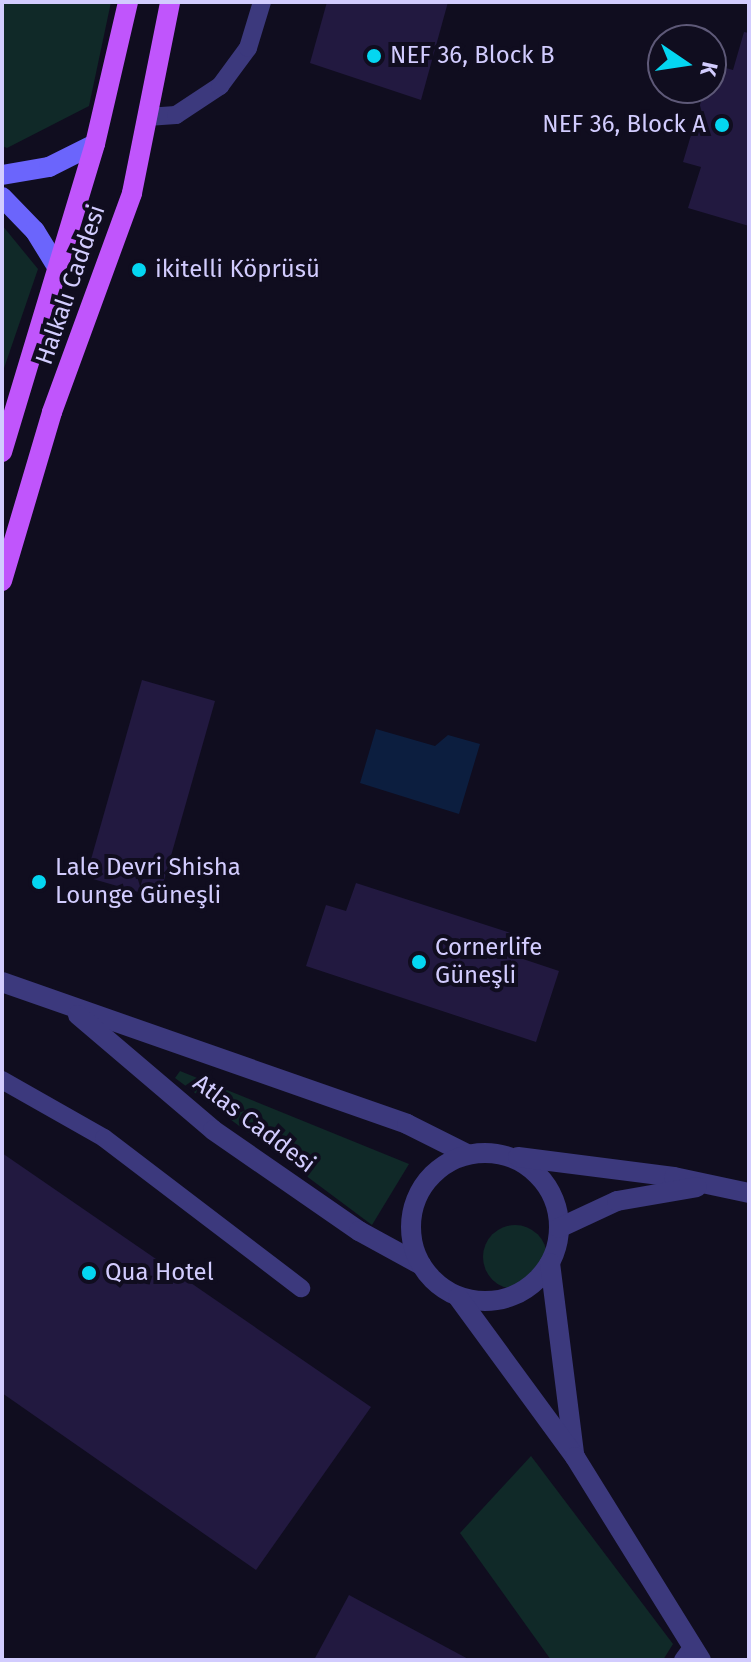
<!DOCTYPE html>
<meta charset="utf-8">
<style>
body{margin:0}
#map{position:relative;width:751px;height:1662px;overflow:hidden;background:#100d1f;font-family:"Fira Sans",sans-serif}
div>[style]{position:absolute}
.green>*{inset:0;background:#102928}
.round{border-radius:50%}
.water>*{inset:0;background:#0c1e3f}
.building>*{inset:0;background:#221940}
.lane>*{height:18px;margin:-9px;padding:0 9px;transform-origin:9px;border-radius:9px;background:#3c397d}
.street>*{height:20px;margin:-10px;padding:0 10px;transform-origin:10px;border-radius:10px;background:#3c397d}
.street>.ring{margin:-10px;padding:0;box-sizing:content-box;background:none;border:20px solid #3c397d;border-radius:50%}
.secondary>*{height:20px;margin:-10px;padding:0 10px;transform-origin:10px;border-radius:10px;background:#6b65fc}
.primary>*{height:20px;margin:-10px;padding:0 10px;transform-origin:10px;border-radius:10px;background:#c055fc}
.dots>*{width:22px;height:22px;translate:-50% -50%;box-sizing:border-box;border:4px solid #100d1f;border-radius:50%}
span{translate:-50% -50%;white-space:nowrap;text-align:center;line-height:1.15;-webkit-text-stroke:8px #100d1f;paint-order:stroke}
.poi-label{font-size:24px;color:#d2ccfe}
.left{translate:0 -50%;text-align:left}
.right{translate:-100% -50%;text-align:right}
.street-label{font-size:24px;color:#d2ccfe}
.frame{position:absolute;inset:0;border:4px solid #d2ccfe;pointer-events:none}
.north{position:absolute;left:647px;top:24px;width:80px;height:80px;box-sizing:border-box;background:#100d1f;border:2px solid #5e5978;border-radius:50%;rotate:103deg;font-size:22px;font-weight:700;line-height:32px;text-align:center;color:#d2ccfe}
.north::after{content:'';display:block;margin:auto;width:28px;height:36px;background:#04d6f1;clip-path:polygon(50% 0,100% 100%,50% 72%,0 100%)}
</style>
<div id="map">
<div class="green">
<div style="clip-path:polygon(2px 2px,111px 2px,89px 106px,7px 148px,2px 146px)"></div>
<div style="clip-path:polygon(2px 225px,38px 269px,2px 374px)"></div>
<div style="clip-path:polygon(180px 1071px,409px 1164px,372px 1225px,175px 1078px)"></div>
<div class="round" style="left:483px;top:1225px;width:64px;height:64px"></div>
<div style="clip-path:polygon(531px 1456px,673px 1644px,663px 1660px,551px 1660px,460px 1533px)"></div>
</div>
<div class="water">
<div style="clip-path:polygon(376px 729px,435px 746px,448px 735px,480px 744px,459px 814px,360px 783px)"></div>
</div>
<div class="building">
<div style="clip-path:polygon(327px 2px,448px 2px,421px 100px,310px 63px)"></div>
<div style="clip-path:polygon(744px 32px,749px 33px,749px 226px,688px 208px,701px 167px,683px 162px,705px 88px,711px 88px,712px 64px,733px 70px)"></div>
<div style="clip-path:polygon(142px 680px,215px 701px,159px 898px,86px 877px)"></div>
<div style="clip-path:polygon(356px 883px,523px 937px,517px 957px,559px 971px,536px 1042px,306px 966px,326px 905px,346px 911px)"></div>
<div style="clip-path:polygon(2px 1153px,371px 1407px,256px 1570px,2px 1393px)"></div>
<div style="clip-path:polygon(349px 1595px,470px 1660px,314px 1660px)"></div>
</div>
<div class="lane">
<div style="left:147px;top:117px;width:29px;rotate:-4deg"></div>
<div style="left:176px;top:115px;width:53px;rotate:-33.4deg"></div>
<div style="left:220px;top:86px;width:47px;rotate:-53.6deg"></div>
<div style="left:248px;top:48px;width:48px;rotate:-73.1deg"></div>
<div style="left:2px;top:1080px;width:117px;rotate:29.6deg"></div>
<div style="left:104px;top:1138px;width:248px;rotate:37.3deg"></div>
<div style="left:683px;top:1660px;width:17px;rotate:-54deg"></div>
</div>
<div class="street">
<div style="left:2px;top:982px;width:429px;rotate:19.3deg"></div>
<div style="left:407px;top:1124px;width:67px;rotate:26.6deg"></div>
<div style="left:78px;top:1015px;width:177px;rotate:40.4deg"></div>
<div style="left:213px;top:1130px;width:178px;rotate:34.7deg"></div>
<div style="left:359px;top:1231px;width:71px;rotate:28.7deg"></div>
<div class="ring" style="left:411px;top:1153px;width:128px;height:128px"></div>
<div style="left:518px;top:1157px;width:157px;rotate:7.3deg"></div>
<div style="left:674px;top:1177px;width:77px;rotate:12deg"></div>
<div style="left:559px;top:1228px;width:64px;rotate:-25deg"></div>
<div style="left:617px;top:1201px;width:81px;rotate:-9.9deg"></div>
<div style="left:550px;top:1263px;width:192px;rotate:82.8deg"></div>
<div style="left:458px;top:1297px;width:198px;rotate:53.8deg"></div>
<div style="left:575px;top:1457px;width:239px;rotate:58.2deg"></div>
</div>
<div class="secondary">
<div style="left:2px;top:175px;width:48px;rotate:-9.7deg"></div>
<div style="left:49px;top:167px;width:51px;rotate:-26.6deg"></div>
<div style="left:2px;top:197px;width:47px;rotate:45.9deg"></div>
<div style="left:35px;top:231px;width:46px;rotate:58.4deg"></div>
</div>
<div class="primary">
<div style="left:2px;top:452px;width:322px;rotate:-73.2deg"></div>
<div style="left:95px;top:144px;width:146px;rotate:-76.9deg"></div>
<div style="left:2px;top:581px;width:176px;rotate:-73.5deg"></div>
<div style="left:52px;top:412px;width:233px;rotate:-69.9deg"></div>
<div style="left:132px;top:193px;width:195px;rotate:-78.7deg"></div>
</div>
<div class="dots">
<div style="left:374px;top:56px;background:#04d6f1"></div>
<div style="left:722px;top:125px;background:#04d6f1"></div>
<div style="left:139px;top:270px;background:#04d6f1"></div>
<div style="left:39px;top:882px;background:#04d6f1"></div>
<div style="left:419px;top:962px;background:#04d6f1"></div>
<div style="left:89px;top:1273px;background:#04d6f1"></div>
</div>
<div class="poi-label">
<span class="left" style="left:390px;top:56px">NEF 36, Block B</span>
<span class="right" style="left:706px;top:125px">NEF 36, Block A</span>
<span class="left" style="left:155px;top:270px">ikitelli Köprüsü</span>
<span class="left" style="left:55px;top:882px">Lale Devri Shisha<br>Lounge Güneşli</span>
<span class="left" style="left:435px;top:962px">Cornerlife<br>Güneşli</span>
<span class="left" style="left:105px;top:1273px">Qua Hotel</span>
</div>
<div class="street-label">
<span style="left:71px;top:285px;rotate:-71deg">Halkalı Caddesi</span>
<span style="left:254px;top:1124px;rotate:37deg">Atlas Caddesi</span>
</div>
<div class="frame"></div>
<div class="north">K</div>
</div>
